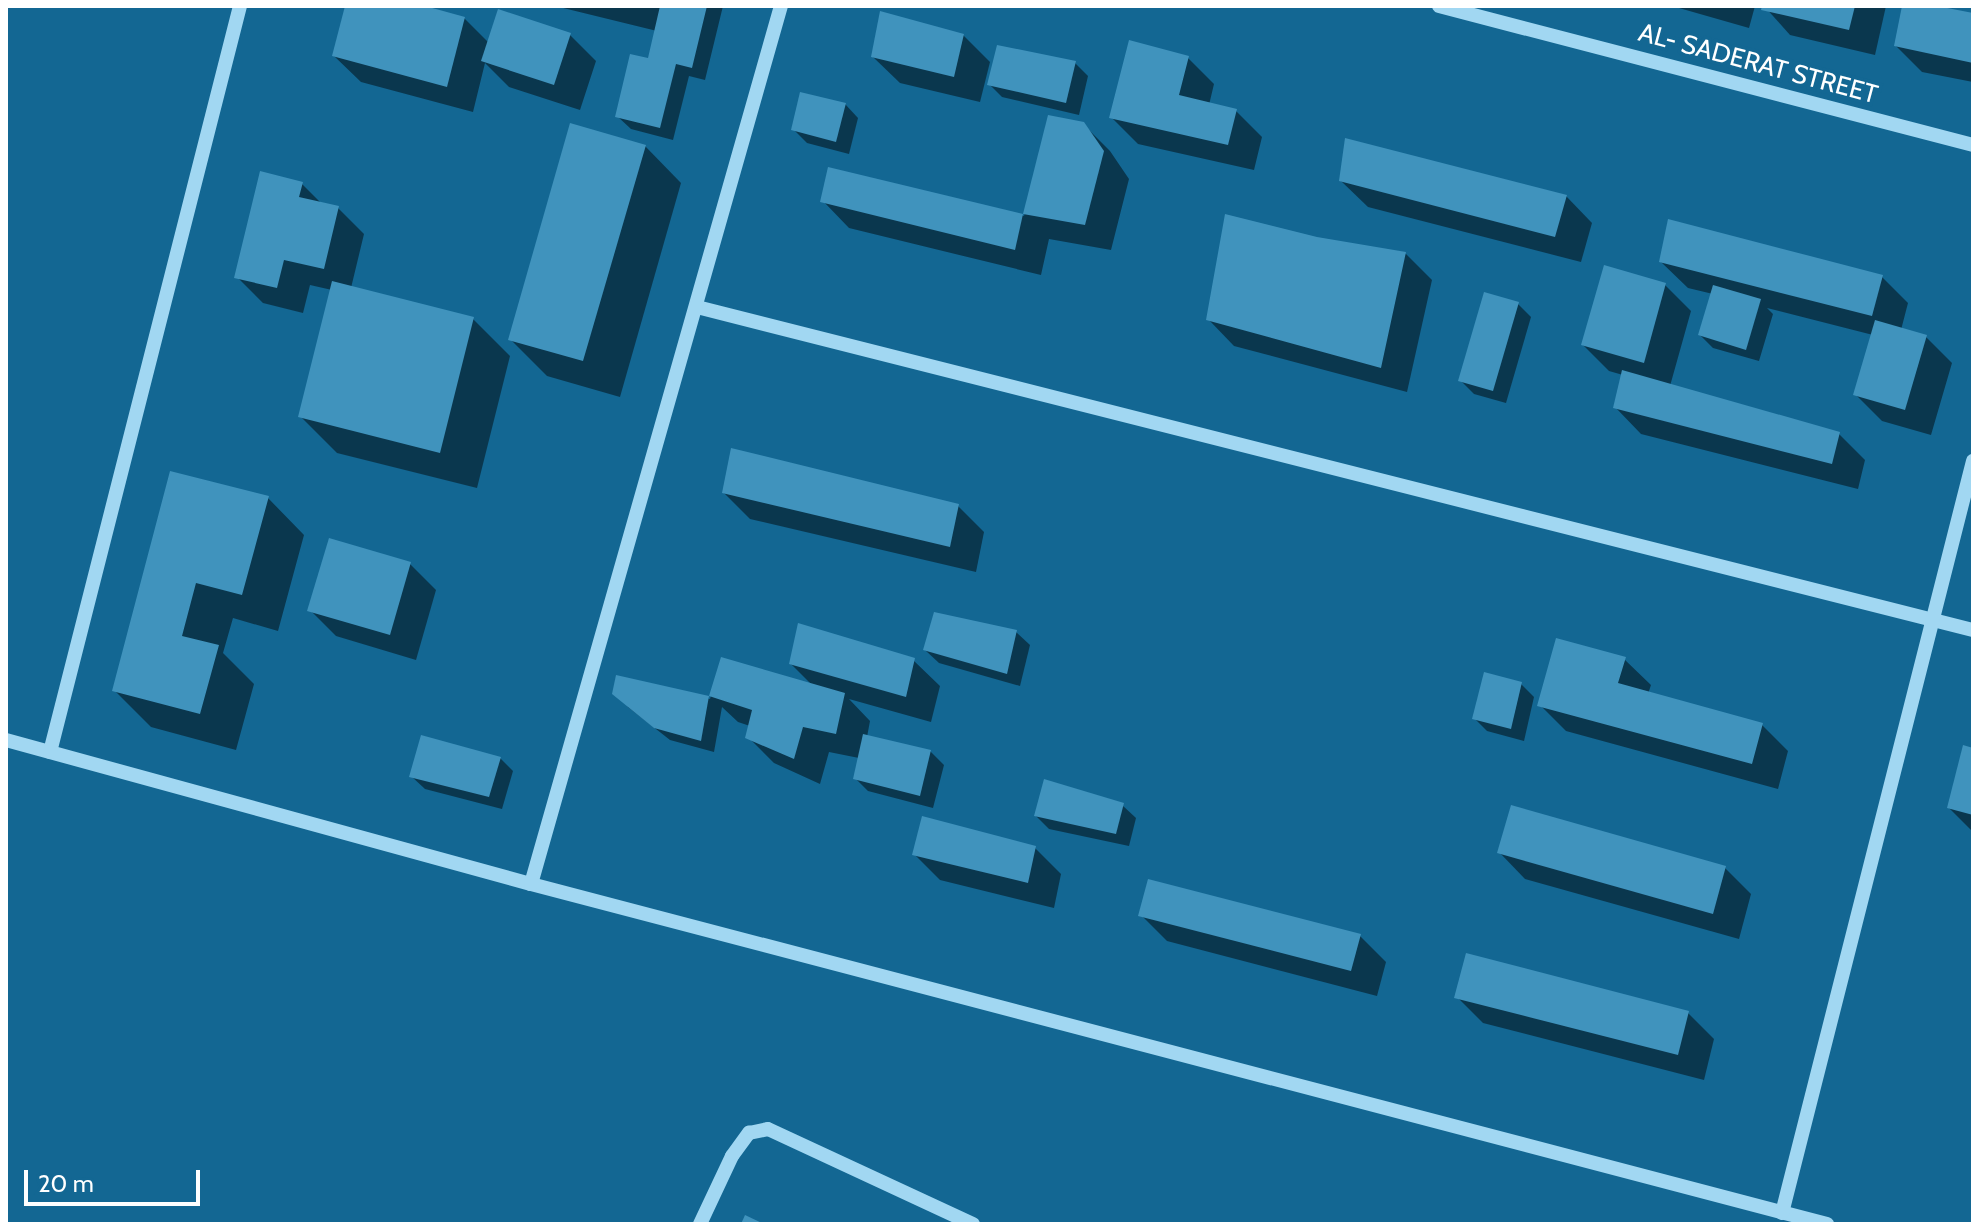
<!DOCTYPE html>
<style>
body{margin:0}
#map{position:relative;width:1979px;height:1230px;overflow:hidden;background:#136793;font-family:Cabin,sans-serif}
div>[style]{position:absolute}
.shadow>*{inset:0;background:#0007}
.building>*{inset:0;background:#4093bd}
.minor>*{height:14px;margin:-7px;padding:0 7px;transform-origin:7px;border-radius:7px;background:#a1d7f2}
span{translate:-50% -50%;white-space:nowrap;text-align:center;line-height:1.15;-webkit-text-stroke:7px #136793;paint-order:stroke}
.street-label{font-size:26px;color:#fff}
.frame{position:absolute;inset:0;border:8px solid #fff;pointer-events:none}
.scale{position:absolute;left:24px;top:1170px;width:176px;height:36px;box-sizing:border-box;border:4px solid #fff;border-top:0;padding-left:10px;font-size:24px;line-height:28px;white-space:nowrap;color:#fff;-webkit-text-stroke:6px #136793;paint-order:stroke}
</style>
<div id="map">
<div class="shadow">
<div style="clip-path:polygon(347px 6px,417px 6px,464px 18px,489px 43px,570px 35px,596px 61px,580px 110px,509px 87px,485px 63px,473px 112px,361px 82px,334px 56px)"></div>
<div style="clip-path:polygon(555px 6px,723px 6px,705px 80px,689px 76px,673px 140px,631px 129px,617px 116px,650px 60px,657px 31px)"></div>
<div style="clip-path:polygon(1672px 6px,1755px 6px,1749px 28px)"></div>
<div style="clip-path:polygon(1764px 6px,1886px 6px,1875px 55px,1790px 35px)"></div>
<div style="clip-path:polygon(1905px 6px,1927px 6px,1973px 15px,1973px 82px,1922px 72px,1896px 46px)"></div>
<div style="clip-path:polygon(963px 35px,990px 62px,980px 102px,900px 83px,873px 57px)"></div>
<div style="clip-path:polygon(1188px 58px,1214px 84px,1209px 105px,1236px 111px,1262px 137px,1254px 170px,1138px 144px,1112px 118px)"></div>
<div style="clip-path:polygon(1075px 63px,1088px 76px,1079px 115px,1002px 97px,989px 84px)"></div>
<div style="clip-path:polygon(845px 104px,858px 118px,849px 154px,807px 143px,793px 129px)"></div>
<div style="clip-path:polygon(1049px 117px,1083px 124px,1110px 151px,1129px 179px,1111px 250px,1049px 239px,1041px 275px,849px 228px,823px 201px,830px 169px,1024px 216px)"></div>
<div style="clip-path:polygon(645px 146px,681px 183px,620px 397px,547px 376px,510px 339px)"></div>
<div style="clip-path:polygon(1341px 181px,1566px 196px,1592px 223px,1581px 262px,1368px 207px)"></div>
<div style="clip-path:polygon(302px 184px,323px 205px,338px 208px,364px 234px,351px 288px,473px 319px,510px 356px,477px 488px,337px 453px,300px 416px,332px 290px,310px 285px,303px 313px,263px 303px,237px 277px)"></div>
<div style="clip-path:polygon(1406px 254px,1432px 280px,1407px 392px,1234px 346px,1208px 319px)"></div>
<div style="clip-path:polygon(1661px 262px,1882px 277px,1908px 303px,1901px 330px,1926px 337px,1952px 363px,1931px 435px,1882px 421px,1856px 395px,1873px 335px,1767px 308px,1773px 314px,1759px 361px,1713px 348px,1700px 335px,1713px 294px,1688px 288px)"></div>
<div style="clip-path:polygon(1665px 285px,1691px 311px,1670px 386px,1839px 434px,1865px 460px,1858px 489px,1641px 434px,1615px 407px,1623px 375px,1609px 371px,1583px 345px)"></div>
<div style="clip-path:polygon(1518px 304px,1531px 317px,1506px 403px,1474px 394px,1461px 381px)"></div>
<div style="clip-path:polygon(172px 473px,268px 498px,304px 535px,278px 631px,233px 618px,223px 653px,254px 684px,236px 750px,151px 727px,114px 690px)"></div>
<div style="clip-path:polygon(724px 493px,958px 506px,984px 532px,976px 572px,750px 519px)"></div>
<div style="clip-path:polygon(410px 564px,436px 590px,416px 660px,336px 636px,310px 610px)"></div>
<div style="clip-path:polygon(1016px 632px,1030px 645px,1020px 686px,939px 663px,925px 650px)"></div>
<div style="clip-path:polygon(722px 659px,812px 685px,791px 664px,913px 660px,940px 686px,931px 722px,849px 699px,870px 721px,867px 737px,930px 751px,944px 765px,933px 808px,868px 791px,855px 778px,859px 758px,829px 752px,820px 784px,774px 763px,748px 737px,750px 726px,738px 722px,722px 707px,714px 752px,670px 740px,628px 707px,617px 677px,710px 699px)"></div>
<div style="clip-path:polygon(1624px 659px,1651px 685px,1648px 694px,1762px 725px,1788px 751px,1778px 789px,1566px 731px,1540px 705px)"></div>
<div style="clip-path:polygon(1521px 684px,1534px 697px,1524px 741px,1487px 731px,1474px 718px)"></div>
<div style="clip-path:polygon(1973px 750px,1973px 832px,1949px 808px)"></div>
<div style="clip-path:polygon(500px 758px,513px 771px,502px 809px,425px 789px,411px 776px)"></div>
<div style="clip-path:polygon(1122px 805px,1136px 818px,1129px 846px,1049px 829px,1036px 816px)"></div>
<div style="clip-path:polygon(1035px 848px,1061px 874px,1054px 908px,940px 880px,914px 854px)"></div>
<div style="clip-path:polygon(1499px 852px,1725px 868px,1751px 894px,1739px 939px,1525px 879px)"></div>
<div style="clip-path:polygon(1141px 915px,1360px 936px,1386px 962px,1377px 996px,1167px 941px)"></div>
<div style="clip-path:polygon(1457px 997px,1688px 1013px,1714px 1039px,1704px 1080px,1483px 1023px)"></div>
</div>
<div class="building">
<div style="clip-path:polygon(345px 6px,425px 6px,465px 17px,447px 87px,332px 56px)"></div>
<div style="clip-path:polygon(660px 6px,707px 6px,692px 68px,676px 64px,660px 128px,615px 117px,630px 54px,648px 58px)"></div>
<div style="clip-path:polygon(1762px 6px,1855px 6px,1849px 30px,1761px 10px)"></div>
<div style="clip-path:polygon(1902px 6px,1937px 6px,1973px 13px,1973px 63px,1894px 46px)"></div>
<div style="clip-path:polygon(498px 9px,571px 33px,554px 85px,481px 61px)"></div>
<div style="clip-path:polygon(880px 11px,964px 34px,954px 77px,871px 57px)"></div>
<div style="clip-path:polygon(1129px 40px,1189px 56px,1179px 95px,1237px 109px,1228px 145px,1109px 118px)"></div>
<div style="clip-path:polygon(997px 45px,1076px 61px,1066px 103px,987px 85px)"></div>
<div style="clip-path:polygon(800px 92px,846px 103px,836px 142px,791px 130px)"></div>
<div style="clip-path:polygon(1048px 115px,1084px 122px,1104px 151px,1085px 225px,1023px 214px)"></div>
<div style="clip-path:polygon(570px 123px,646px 145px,583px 361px,508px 340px)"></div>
<div style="clip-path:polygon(1345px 138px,1567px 195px,1555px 237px,1339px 181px)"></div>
<div style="clip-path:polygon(828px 167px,1023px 214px,1015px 250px,820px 202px)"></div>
<div style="clip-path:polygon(260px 171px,303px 182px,299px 197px,339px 206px,324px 269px,284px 260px,277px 288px,234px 278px)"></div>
<div style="clip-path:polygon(1225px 214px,1317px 237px,1406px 252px,1381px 368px,1206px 320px)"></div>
<div style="clip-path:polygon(1668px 219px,1883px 275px,1872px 316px,1659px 262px)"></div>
<div style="clip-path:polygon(1604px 265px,1666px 283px,1644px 363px,1581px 345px)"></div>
<div style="clip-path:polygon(332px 281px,474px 317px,440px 453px,298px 417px)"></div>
<div style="clip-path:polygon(1713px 285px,1761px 299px,1746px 350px,1698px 335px)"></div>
<div style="clip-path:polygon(1484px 292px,1519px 302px,1493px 391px,1458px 381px)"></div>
<div style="clip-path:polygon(1875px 320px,1927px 335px,1905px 410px,1853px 395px)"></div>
<div style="clip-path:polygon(1622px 370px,1840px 432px,1832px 464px,1613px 408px)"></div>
<div style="clip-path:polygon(731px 448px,959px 504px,950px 547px,722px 493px)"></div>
<div style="clip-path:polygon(170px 471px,269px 496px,242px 595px,196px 583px,182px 636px,219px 645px,200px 714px,112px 691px)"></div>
<div style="clip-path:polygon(329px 538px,411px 562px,390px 635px,307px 611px)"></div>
<div style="clip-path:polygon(934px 612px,1017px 630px,1007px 674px,923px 650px)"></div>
<div style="clip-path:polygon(798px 623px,915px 658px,906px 697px,789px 664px)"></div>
<div style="clip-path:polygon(1556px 638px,1626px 657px,1618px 683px,1763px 723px,1752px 764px,1537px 706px)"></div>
<div style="clip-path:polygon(721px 657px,845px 693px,836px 734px,803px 727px,794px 759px,745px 738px,752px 710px,709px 696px)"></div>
<div style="clip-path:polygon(1484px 672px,1522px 682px,1511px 729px,1472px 719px)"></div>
<div style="clip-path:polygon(616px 675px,709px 696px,701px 741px,654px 728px,612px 694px)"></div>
<div style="clip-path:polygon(863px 734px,931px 750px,920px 796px,853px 779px)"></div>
<div style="clip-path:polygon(421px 735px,501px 757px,489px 797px,409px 777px)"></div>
<div style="clip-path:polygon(1963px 745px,1973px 748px,1973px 815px,1947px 808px)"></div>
<div style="clip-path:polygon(1044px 779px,1124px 803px,1116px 834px,1034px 816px)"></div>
<div style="clip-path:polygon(1511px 805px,1726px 866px,1713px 914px,1497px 853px)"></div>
<div style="clip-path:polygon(922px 816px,1036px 846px,1028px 883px,912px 855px)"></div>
<div style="clip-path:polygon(1148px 879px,1361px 934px,1351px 971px,1138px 916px)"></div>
<div style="clip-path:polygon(1466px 953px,1689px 1011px,1678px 1055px,1454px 998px)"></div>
<div style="clip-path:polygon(745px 1215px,764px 1224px,741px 1224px)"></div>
</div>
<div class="minor">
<div style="left:1439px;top:6px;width:552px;rotate:14.59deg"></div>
<div style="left:697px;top:307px;width:1316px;rotate:14.21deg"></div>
<div style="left:6px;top:740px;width:544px;rotate:15.34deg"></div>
<div style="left:531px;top:884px;width:1340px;rotate:14.7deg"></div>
<div style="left:50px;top:752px;width:770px;rotate:-75.71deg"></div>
<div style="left:531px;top:884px;width:913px;rotate:-74.11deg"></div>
<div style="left:1782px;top:1213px;width:776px;rotate:-75.75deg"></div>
<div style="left:700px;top:1224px;width:75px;rotate:-64.8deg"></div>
<div style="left:732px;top:1156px;width:29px;rotate:-54deg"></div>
<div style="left:749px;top:1133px;width:19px;rotate:-12deg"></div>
<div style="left:768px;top:1129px;width:226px;rotate:24.9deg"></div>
</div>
<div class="street-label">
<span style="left:1758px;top:64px;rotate:15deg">AL- SADERAT STREET</span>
</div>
<div class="frame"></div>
<div class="scale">20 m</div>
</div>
